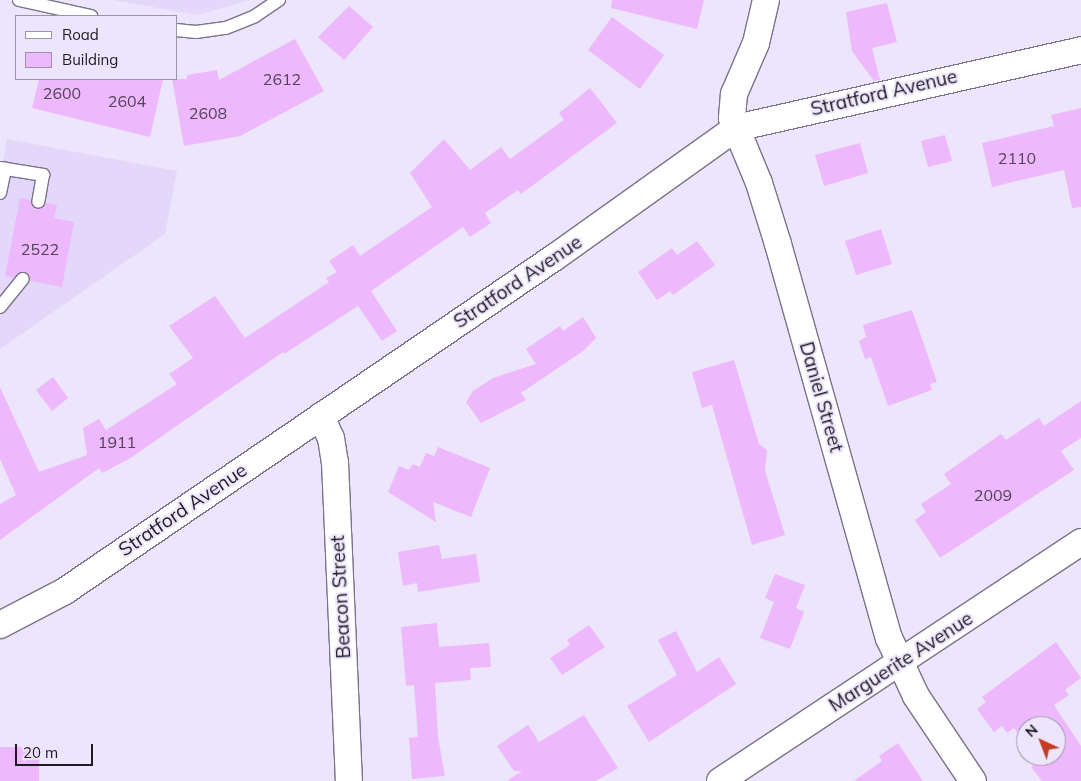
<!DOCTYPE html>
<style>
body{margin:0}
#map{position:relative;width:1081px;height:781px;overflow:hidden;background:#ede5fb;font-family:Mulish,sans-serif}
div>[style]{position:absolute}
.built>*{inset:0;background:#e3d7fa}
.building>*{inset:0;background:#eeb8fd}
.roads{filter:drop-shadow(1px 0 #7a728a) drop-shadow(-1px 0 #7a728a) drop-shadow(0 1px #7a728a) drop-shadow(0 -1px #7a728a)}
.service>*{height:12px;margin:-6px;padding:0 6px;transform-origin:6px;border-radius:6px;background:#fff}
.minor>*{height:26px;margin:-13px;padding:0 13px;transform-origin:13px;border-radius:13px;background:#fff}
span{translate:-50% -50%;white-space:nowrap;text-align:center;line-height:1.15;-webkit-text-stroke:4px #ede5fb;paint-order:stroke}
.number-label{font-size:16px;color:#51425a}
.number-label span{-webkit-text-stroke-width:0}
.street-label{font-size:19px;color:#1d1a23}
.legend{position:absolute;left:15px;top:15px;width:162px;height:65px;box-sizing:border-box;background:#ede5fb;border:1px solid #9a94a5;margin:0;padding:6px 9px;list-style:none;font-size:15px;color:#1d1a23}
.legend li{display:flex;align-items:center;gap:10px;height:25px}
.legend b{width:25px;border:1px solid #9a94a5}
.north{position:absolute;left:1016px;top:716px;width:50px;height:50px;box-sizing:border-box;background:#ede5fb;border:1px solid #9a94a5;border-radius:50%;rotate:317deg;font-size:14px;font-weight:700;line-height:20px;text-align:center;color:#1d1a23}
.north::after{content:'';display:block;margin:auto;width:18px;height:22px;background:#c63b23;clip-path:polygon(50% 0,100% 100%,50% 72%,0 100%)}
.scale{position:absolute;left:15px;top:744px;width:78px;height:22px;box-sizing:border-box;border:2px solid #1d1a23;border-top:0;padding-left:6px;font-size:15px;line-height:18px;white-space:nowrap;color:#1d1a23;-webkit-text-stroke:4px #ede5fb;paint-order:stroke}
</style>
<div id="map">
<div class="built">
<div style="clip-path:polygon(113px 0,249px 0,198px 15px)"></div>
<div style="clip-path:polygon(7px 139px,177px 171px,165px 234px,0 349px,0 177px)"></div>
</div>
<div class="building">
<div style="clip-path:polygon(612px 0,704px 0,697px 29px,611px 8px)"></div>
<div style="clip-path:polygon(887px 3px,897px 42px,872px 48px,880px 80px,874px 81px,852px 51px,846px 12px)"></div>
<div style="clip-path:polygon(349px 6px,373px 27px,344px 60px,318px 37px)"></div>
<div style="clip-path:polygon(612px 17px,664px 55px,640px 89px,588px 50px)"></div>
<div style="clip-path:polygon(295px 39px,324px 91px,240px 136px,184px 146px,172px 79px,187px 79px,187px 75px,217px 70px,219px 80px)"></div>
<div style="clip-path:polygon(39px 79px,163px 79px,150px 137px,32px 108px)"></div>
<div style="clip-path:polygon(590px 88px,617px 123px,521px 194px,518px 190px,485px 213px,491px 223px,470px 237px,463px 227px,371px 291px,397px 331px,382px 341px,358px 306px,284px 354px,283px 352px,129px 459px,102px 473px,99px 468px,0 540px,0 504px,16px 495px,0 459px,0 387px,39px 472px,87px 455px,83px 428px,99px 419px,106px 430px,177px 384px,169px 374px,193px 358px,169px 326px,215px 296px,245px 338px,329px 282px,326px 278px,337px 272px,329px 261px,353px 245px,360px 256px,432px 207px,410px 173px,444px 139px,470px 170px,501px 147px,510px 159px,564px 120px,559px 113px)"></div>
<div style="clip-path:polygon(1081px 108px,1081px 207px,1072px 208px,1064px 170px,992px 187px,982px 143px,1054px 126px,1051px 115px)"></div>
<div style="clip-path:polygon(945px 135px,952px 161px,928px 167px,921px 141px)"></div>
<div style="clip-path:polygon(860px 143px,868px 173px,824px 186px,815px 155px)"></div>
<div style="clip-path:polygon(20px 198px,30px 200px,36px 210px,46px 203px,57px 205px,54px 218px,74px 222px,62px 287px,31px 281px,25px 271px,14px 278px,5px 276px)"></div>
<div style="clip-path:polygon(881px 229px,892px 264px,856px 275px,845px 241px)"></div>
<div style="clip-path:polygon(697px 241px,715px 265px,673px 295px,670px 291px,657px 300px,638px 272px,672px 248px,677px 255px)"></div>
<div style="clip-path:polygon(912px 310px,937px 382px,930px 384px,932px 390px,888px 406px,871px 357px,865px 359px,859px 341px,866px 337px,863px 325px)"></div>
<div style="clip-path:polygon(583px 317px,596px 338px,583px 351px,521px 393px,526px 400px,481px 423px,466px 402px,473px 391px,493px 378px,536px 364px,526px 349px,560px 326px,563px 331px)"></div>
<div style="clip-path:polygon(734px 360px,759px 444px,767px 450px,765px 471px,785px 535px,752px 545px,712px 405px,702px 408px,692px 372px)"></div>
<div style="clip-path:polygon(53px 377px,68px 398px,52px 411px,36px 390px)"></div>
<div style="clip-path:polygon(1081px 401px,1081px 438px,1061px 451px,1074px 470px,940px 558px,915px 520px,926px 512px,921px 504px,951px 484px,944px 474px,1001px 434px,1006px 440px,1039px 418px,1044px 426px)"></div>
<div style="clip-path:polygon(438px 447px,490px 468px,471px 517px,433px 502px,436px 522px,388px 492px,399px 466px,409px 470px,413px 464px,420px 467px,426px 453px,434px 456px)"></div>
<div style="clip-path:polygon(439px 545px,442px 559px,476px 554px,480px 582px,418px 592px,417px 583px,403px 586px,398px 552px)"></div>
<div style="clip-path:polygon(775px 574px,805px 585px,796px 608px,804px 612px,790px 649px,760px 638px,774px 602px,765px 598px)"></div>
<div style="clip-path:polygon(437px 623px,439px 647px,489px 643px,491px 667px,470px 668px,471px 680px,435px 683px,438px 737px,445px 776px,412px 779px,409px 738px,418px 737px,414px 685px,406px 686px,401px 627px)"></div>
<div style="clip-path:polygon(589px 625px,605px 647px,562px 675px,550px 658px,570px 645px,567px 640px)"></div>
<div style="clip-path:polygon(676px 631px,697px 672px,719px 657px,736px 684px,649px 742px,627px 706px,677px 675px,658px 640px)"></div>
<div style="clip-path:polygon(1056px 642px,1081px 678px,1065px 690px,1069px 695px,1054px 705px,1081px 746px,1081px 781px,1042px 781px,1031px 767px,1040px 761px,1036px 756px,1056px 756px,1056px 726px,1026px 726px,1026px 743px,1014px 728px,1007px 733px,1002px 726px,994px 732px,977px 709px,986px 702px,982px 697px)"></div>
<div style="clip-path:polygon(584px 715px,618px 768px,596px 781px,507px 781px,522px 771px,514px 771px,497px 746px,528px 725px,539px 742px)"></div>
<div style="clip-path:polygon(898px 743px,923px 781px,854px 781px,882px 761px,879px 756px)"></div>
<div style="clip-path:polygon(0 747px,39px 747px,39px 781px,0 781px)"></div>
</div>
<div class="roads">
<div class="service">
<div style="left:19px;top:0;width:74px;rotate:12.5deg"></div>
<div style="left:176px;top:30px;width:20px;rotate:6deg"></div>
<div style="left:196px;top:32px;width:30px;rotate:-8deg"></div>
<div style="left:226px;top:28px;width:31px;rotate:-22deg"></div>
<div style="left:255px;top:16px;width:29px;rotate:-34deg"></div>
<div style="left:0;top:168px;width:44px;rotate:9.2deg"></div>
<div style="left:43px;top:175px;width:27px;rotate:100deg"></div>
<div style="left:0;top:193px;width:25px;rotate:-78deg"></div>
<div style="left:0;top:307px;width:36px;rotate:-51deg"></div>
</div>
<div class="minor">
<div style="left:766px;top:0;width:44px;rotate:103.1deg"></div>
<div style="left:756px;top:43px;width:56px;rotate:113.3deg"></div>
<div style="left:734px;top:94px;width:24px;rotate:95deg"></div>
<div style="left:732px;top:118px;width:70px;rotate:67.4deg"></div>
<div style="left:759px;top:183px;width:64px;rotate:72.7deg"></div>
<div style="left:778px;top:244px;width:409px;rotate:74.3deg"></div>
<div style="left:889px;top:638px;width:64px;rotate:65deg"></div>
<div style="left:916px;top:696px;width:102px;rotate:56.2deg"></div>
<div style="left:321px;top:416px;width:24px;rotate:66deg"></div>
<div style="left:331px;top:438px;width:24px;rotate:81deg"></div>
<div style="left:335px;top:462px;width:319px;rotate:87.5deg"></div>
<div style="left:0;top:625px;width:73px;rotate:-27.6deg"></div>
<div style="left:65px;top:591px;width:593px;rotate:-34.28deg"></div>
<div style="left:555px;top:257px;width:222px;rotate:-35.5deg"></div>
<div style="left:736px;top:128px;width:354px;rotate:-12.7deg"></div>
<div style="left:720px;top:781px;width:433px;rotate:-33.5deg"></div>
</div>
</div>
<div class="number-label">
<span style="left:282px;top:79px">2612</span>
<span style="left:62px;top:93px">2600</span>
<span style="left:127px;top:101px">2604</span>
<span style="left:208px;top:113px">2608</span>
<span style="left:1017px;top:158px">2110</span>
<span style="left:40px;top:249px">2522</span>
<span style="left:117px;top:442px">1911</span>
<span style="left:993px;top:495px">2009</span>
</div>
<div class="street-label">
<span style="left:884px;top:93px;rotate:-13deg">Stratford Avenue</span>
<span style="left:518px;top:282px;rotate:-34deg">Stratford Avenue</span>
<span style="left:821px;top:397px;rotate:74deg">Daniel Street</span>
<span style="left:183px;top:510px;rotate:-34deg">Stratford Avenue</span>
<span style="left:341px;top:597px;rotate:-93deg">Beacon Street</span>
<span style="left:901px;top:662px;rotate:-33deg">Marguerite Avenue</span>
</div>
<ul class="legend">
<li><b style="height:6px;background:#fff"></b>Road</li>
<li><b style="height:14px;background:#eeb8fd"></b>Building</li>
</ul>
<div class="north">N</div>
<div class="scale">20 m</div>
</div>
